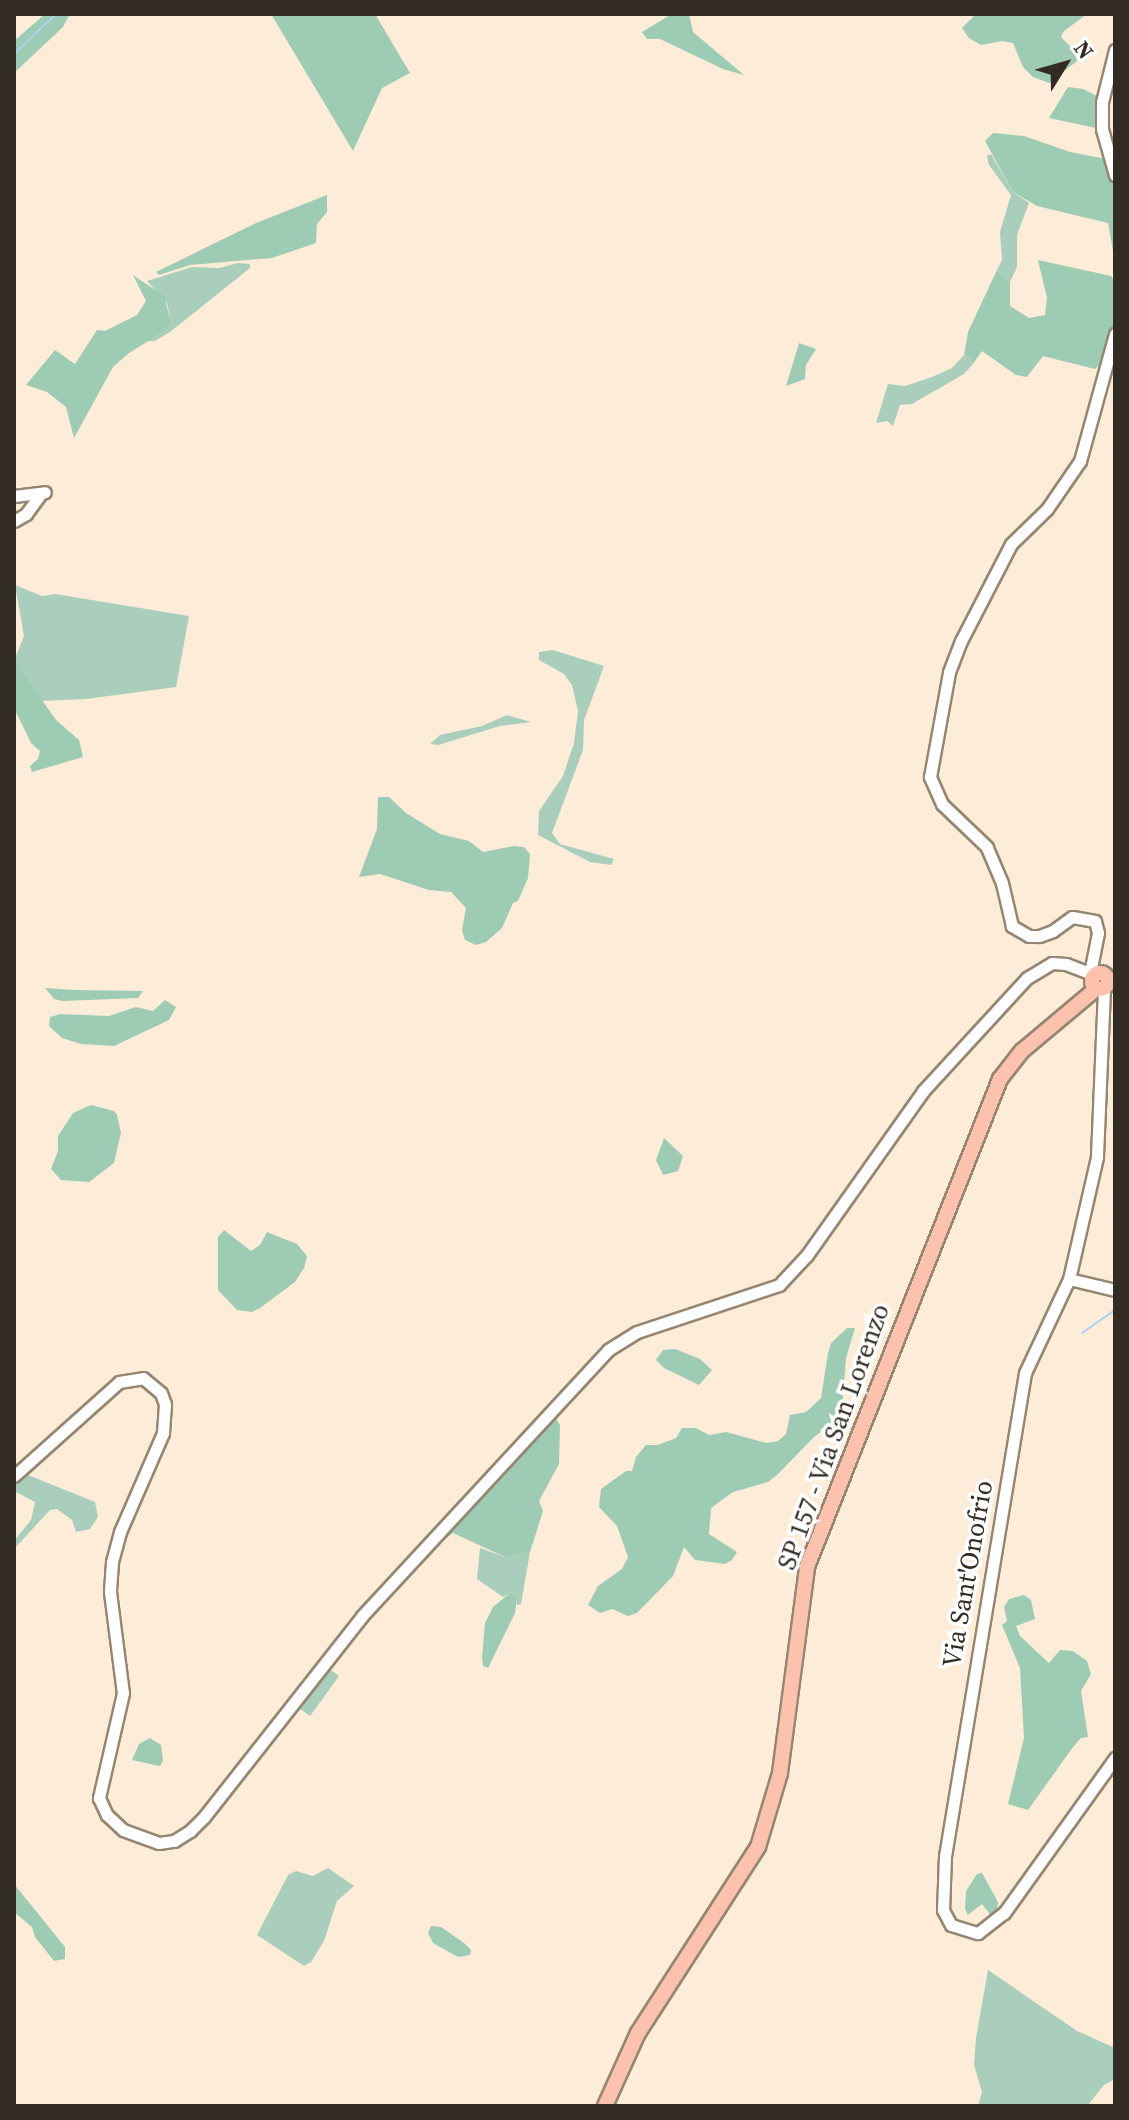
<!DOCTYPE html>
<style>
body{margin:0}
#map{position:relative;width:1129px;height:2120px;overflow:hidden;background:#fdecd7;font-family:"Source Serif 4",serif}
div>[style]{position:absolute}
.green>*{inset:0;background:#a9cebb}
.forest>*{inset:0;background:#9ecbb4}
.stream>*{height:2px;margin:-1px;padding:0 1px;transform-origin:1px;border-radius:1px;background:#afd1f0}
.roads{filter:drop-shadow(2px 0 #958672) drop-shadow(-2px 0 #958672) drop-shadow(0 2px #958672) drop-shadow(0 -2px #958672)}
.minor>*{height:11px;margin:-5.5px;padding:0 5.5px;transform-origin:5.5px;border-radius:5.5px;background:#fff}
.major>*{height:14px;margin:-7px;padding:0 7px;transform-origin:7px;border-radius:7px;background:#fcc2ae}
.major>.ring{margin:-7px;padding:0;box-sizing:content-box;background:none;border:14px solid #fcc2ae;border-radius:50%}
span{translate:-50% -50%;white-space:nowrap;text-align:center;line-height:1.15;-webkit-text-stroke:7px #fff;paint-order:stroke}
.street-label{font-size:26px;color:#332c24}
.frame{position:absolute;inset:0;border:16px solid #332c24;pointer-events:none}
.north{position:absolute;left:1025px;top:24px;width:80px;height:80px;-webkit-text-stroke:6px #fff;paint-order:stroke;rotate:53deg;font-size:22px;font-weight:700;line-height:32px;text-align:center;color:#332c24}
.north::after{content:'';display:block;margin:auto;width:28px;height:36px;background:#332c24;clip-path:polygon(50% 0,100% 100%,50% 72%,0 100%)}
</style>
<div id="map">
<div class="green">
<div style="clip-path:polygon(991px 154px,1013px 192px,1029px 203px,1017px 235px,1017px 267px,1010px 282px,997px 270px,1002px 260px,1000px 232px,1011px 195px,989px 165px,987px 156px)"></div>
<div style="clip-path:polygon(238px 263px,250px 264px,250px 268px,170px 332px,155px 341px,148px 341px,168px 329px,171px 322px,167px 303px,147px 281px,192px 267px,219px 268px)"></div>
<div style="clip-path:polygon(964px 355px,971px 357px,972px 365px,964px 374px,912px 404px,900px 405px,893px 426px,887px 421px,876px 423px,888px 384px,905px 386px,932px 377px,952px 368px)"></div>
<div style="clip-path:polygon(15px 585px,42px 596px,55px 594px,189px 616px,176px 687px,86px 699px,41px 701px,14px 661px,24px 636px)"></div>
<div style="clip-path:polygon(553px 650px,604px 666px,584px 720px,583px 750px,552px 833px,560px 844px,614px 859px,611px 865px,590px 862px,538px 835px,539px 811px,563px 776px,574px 743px,578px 711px,572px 685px,564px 674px,539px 660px,539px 652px)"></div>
<div style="clip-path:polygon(507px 715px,531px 722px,500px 726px,438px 745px,430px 744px,440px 735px,482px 726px)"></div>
<div style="clip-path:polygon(23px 1473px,95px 1502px,98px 1517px,90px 1529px,76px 1532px,72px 1520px,57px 1509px,50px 1510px,14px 1549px,14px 1541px,31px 1520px,35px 1502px,14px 1491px,14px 1482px)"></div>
<div style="clip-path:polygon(480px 1548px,505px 1557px,530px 1552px,521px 1604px,517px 1605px,517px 1599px,511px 1592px,503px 1597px,477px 1579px)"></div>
<div style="clip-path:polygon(325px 1666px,339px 1676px,310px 1716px,296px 1706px)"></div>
<div style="clip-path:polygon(328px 1868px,354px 1886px,337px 1901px,324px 1941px,311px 1962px,304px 1966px,257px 1935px,288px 1875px,296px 1871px,313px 1876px)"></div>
<div style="clip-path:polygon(988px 1970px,1077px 2031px,1115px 2048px,1115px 2079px,1104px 2085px,1087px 2106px,978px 2106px,982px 2092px,974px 2065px,976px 2038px)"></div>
</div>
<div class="forest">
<div style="clip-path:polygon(45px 14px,75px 14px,68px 17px,63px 27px,14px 73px,14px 41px)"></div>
<div style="clip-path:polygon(271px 14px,375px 14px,410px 73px,382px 88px,353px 151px)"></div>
<div style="clip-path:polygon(672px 14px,689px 14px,693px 32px,744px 75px,723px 69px,660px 39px,647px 39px,642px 32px)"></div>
<div style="clip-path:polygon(976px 14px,984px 15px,1087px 14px,1064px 31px,1061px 37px,1074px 50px,1077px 61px,1049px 83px,1033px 77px,1023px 67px,1013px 43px,1002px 41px,981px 45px,969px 38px,962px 28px)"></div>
<div style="clip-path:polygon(1068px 87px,1083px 89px,1101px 98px,1101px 129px,1049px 118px)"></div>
<div style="clip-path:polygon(993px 133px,1024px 136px,1070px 152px,1106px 159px,1115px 183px,1115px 262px,1108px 223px,1037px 206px,1013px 192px,985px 141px)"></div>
<div style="clip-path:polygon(327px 195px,327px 212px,317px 224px,316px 243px,272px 258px,190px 265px,159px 275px,156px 272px,256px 223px)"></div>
<div style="clip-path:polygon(1038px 260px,1111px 276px,1114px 281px,1113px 331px,1105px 360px,1095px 369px,1043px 356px,1027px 377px,1016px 375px,982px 351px,972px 365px,971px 357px,964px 355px,968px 332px,997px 270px,1010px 282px,1010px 306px,1029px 318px,1045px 315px,1047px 298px)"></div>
<div style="clip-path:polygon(133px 275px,164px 296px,171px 322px,168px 329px,129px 353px,113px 367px,74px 438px,66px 407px,47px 392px,26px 385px,55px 350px,75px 364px,97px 330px,105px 331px,137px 315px,146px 301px)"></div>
<div style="clip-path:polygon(799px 343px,816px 349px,806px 365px,805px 379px,786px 386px)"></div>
<div style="clip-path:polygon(14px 660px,56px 720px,79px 740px,83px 757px,32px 772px,30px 766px,38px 759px,40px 751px,31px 743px,14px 708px)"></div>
<div style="clip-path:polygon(378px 797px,389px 797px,406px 813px,440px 834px,469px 841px,483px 852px,514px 846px,524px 847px,530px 854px,528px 878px,518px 901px,513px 903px,502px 928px,486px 942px,476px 945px,465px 940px,462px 930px,466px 908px,451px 892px,429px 890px,380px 874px,359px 877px,377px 829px)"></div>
<div style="clip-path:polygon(45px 988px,75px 990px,143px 991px,138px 998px,63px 1001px,54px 999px)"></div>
<div style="clip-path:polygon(165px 1000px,176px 1007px,169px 1020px,114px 1046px,81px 1044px,62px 1038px,49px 1026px,50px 1017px,60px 1014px,109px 1016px,136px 1007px,153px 1011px)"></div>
<div style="clip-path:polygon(91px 1105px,114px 1111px,117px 1115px,121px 1133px,114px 1163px,89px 1182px,61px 1180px,51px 1169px,58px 1151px,58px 1136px,73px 1113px)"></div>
<div style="clip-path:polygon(664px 1138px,683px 1156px,678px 1171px,663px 1175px,656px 1160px)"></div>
<div style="clip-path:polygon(224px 1230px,251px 1251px,260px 1245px,267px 1232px,297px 1244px,307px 1256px,304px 1268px,295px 1282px,260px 1308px,252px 1312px,237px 1310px,218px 1290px,218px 1237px)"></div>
<div style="clip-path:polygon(847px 1328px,855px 1328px,846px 1358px,842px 1411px,836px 1421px,814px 1437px,777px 1475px,768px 1482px,733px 1492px,711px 1508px,709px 1534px,737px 1552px,732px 1560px,725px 1564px,695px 1560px,684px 1547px,673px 1576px,637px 1613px,628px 1616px,612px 1609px,600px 1613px,588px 1605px,598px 1586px,622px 1569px,628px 1557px,617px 1526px,599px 1507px,601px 1489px,626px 1471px,632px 1471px,636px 1457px,646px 1445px,658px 1445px,676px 1438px,682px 1428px,696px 1428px,709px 1435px,726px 1432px,767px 1443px,778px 1441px,786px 1434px,790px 1415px,806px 1412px,821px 1398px,828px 1353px,831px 1343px)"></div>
<div style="clip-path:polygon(675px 1349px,700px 1359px,712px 1370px,699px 1385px,664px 1368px,656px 1360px,663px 1350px)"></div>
<div style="clip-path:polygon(553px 1414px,560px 1425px,559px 1464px,539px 1501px,543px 1511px,530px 1552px,505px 1557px,453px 1533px,440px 1543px,437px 1538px)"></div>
<div style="clip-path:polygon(511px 1592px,517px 1599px,515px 1613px,488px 1668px,483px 1666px,482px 1658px,485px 1623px,493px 1607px)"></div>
<div style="clip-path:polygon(1024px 1595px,1031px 1600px,1035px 1619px,1016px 1626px,1020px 1636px,1049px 1663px,1060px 1650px,1073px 1651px,1087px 1661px,1091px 1674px,1081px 1691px,1088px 1737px,1081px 1738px,1073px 1747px,1028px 1810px,1008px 1804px,1024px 1738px,1020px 1668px,1002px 1625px,1007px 1621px,1004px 1607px,1009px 1599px)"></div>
<div style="clip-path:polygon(150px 1738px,161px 1745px,163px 1761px,160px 1766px,132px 1760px,139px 1744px)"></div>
<div style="clip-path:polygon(982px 1873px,998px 1902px,997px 1914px,992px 1917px,982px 1904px,968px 1915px,965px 1909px,966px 1891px,977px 1874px)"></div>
<div style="clip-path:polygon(14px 1884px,65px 1947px,65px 1959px,54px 1961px,35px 1937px,32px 1927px,14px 1912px)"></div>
<div style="clip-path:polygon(431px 1926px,441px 1927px,464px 1943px,471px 1950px,470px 1955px,458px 1957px,433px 1943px,428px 1933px)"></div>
</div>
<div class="stream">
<div style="left:14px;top:54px;width:58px;rotate:-43.6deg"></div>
<div style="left:1082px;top:1333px;width:40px;rotate:-34.9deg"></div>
</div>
<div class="roads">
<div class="minor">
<div style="left:1115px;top:50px;width:54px;rotate:104deg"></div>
<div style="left:1102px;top:102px;width:27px;rotate:90deg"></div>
<div style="left:1102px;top:129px;width:48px;rotate:74.2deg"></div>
<div style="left:14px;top:496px;width:31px;rotate:-7deg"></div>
<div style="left:14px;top:521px;width:14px;rotate:-30deg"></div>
<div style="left:26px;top:514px;width:26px;rotate:-54deg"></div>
<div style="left:1090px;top:973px;width:41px;rotate:-78.7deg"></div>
<div style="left:1098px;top:933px;width:12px;rotate:-104deg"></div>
<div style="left:1095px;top:921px;width:23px;rotate:-170deg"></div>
<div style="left:1072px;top:917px;width:24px;rotate:144deg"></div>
<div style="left:1053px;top:931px;width:15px;rotate:160deg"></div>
<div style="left:1039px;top:936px;width:10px;rotate:180deg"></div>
<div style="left:1029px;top:936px;width:20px;rotate:-150deg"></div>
<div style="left:1012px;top:926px;width:44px;rotate:-103.1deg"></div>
<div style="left:1002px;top:883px;width:39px;rotate:-113deg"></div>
<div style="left:987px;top:847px;width:62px;rotate:-136.3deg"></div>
<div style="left:942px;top:804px;width:30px;rotate:-114deg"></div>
<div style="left:930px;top:777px;width:107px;rotate:-79.7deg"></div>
<div style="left:949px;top:672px;width:33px;rotate:-69deg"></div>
<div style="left:961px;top:641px;width:109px;rotate:-62.7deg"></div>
<div style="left:1011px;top:544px;width:50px;rotate:-44.2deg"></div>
<div style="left:1047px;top:509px;width:58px;rotate:-55.5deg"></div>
<div style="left:1080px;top:461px;width:132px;rotate:-74.6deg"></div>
<div style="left:1104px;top:989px;width:168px;rotate:92.4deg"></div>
<div style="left:1097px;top:1157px;width:125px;rotate:102.9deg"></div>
<div style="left:1069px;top:1279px;width:104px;rotate:115.1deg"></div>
<div style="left:1025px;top:1373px;width:490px;rotate:99.4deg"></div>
<div style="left:945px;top:1856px;width:54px;rotate:92.1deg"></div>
<div style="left:943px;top:1910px;width:17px;rotate:62deg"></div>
<div style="left:951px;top:1925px;width:28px;rotate:17deg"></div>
<div style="left:978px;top:1933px;width:33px;rotate:-38deg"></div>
<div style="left:1004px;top:1913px;width:191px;rotate:-54.4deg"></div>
<div style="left:1069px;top:1279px;width:47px;rotate:13.4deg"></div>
<div style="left:14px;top:1476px;width:141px;rotate:-41.8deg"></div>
<div style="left:119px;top:1382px;width:24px;rotate:-9deg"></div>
<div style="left:143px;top:1378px;width:23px;rotate:40deg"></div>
<div style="left:161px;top:1393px;width:12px;rotate:70deg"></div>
<div style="left:165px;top:1404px;width:29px;rotate:94deg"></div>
<div style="left:163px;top:1433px;width:108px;rotate:113.5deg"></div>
<div style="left:120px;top:1532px;width:31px;rotate:105deg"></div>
<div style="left:112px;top:1562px;width:30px;rotate:94deg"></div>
<div style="left:110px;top:1592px;width:102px;rotate:82.7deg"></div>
<div style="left:123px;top:1693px;width:108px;rotate:102.9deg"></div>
<div style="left:99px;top:1798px;width:19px;rotate:65deg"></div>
<div style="left:107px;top:1815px;width:22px;rotate:43deg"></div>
<div style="left:123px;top:1830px;width:38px;rotate:20deg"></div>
<div style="left:159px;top:1843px;width:15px;rotate:-8deg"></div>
<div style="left:174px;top:1841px;width:19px;rotate:-32deg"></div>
<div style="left:190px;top:1831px;width:20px;rotate:-45deg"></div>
<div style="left:204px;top:1817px;width:256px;rotate:-51.8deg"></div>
<div style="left:362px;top:1616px;width:362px;rotate:-47.2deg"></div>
<div style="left:608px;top:1350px;width:34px;rotate:-32deg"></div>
<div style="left:637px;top:1332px;width:150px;rotate:-18.3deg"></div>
<div style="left:779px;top:1285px;width:41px;rotate:-47deg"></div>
<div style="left:807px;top:1255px;width:201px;rotate:-54.7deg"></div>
<div style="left:923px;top:1091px;width:154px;rotate:-47.4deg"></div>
<div style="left:1027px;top:978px;width:29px;rotate:-31deg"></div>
<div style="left:1052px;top:963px;width:14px;rotate:4deg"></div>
<div style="left:1066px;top:964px;width:31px;rotate:21deg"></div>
</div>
<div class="major">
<div class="ring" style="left:1092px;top:973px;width:2px;height:2px"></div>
<div style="left:605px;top:2106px;width:80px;rotate:-65.7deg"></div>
<div style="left:638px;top:2033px;width:221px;rotate:-57.2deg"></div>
<div style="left:758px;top:1847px;width:77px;rotate:-73.4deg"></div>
<div style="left:780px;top:1773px;width:208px;rotate:-82.5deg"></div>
<div style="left:807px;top:1567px;width:525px;rotate:-68.42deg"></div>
<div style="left:1000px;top:1079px;width:36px;rotate:-52deg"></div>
<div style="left:1022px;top:1051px;width:97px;rotate:-40deg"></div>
</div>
</div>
<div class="street-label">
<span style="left:834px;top:1437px;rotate:-70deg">SP 157 - Via San Lorenzo</span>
<span style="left:968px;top:1574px;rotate:-80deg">Via Sant'Onofrio</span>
</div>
<div class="frame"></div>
<div class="north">N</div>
</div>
